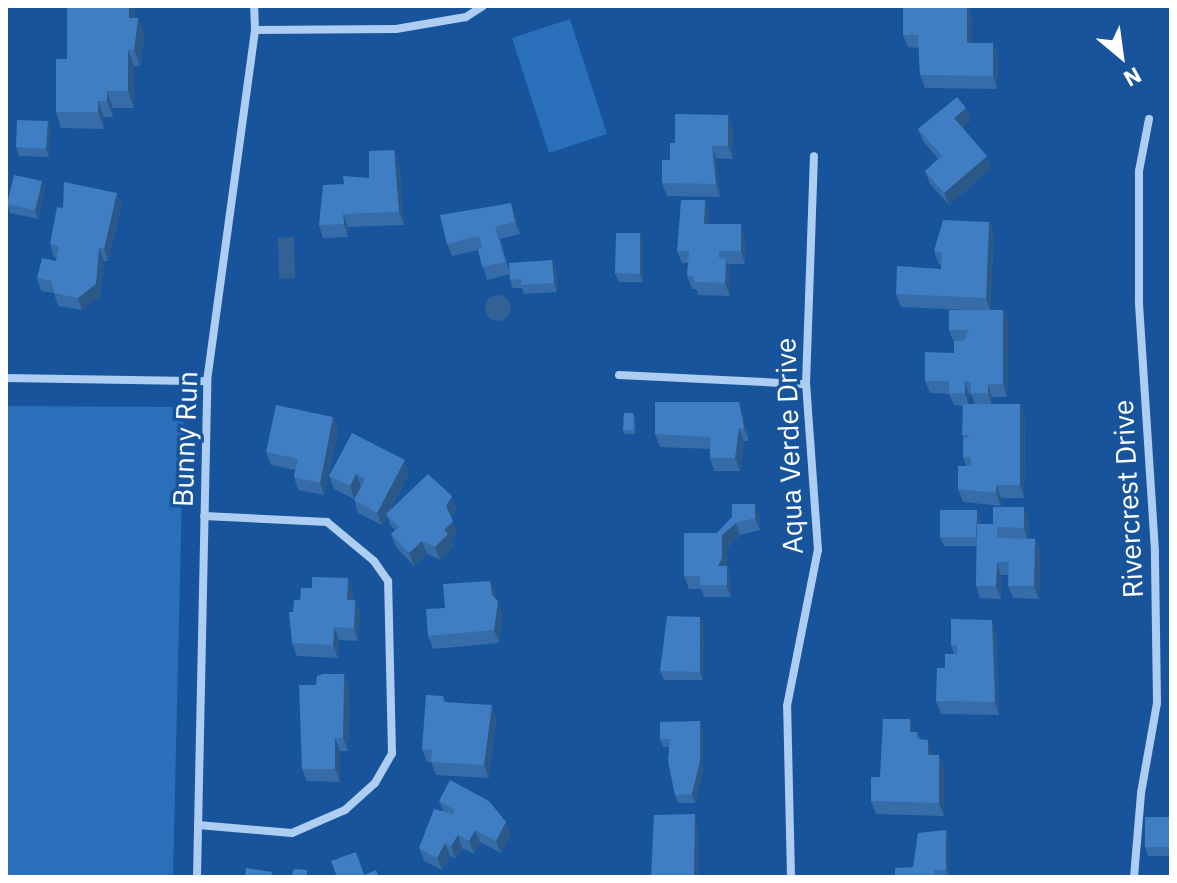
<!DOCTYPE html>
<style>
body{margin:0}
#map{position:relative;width:1177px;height:883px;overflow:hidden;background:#17549c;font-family:"IBM Plex Sans",sans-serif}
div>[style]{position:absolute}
.green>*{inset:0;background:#2a6fb9}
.water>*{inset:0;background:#346195}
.round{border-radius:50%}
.street>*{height:8px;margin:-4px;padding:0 4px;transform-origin:4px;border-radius:4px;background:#adcef2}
.wall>*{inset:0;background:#366ca7}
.shaded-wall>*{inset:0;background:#2c5888}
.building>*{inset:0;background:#3f7ec2}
span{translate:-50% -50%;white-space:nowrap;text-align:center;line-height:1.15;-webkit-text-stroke:7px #17549c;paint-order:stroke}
.street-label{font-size:28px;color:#fff}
.frame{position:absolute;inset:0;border:8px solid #fff;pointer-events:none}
.north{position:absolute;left:1081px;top:16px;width:80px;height:80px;-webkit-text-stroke:6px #17549c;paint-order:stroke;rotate:151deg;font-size:22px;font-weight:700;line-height:32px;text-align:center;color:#fff}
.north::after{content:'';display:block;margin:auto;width:28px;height:36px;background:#fff;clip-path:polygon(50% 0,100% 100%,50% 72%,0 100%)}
</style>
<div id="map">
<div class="green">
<div style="clip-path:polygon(570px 19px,607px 134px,549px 153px,512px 38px)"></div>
<div style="clip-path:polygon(6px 406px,184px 407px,173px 877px,6px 877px)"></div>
</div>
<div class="water">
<div style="clip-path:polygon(294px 237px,295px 278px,279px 279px,278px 238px)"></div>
<div class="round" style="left:485px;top:295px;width:26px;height:26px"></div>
</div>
<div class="street">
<div style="left:255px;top:30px;width:141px;rotate:-0.4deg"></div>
<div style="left:396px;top:29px;width:71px;rotate:-9.7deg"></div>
<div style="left:466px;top:17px;width:20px;rotate:-33deg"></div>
<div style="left:619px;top:375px;width:187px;rotate:2.8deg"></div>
<div style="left:6px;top:378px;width:201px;rotate:0.9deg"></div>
<div style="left:198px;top:825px;width:94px;rotate:4.9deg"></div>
<div style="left:292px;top:833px;width:58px;rotate:-23.5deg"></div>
<div style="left:345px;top:810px;width:40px;rotate:-42deg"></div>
<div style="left:375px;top:783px;width:34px;rotate:-60deg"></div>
<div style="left:392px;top:753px;width:172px;rotate:-91.3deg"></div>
<div style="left:388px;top:581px;width:24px;rotate:-125deg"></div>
<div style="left:374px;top:561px;width:61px;rotate:-140.3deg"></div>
<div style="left:327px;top:522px;width:123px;rotate:-177.2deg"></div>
<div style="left:197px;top:877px;width:496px;rotate:-88.8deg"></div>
<div style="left:207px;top:381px;width:354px;rotate:-82.2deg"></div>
<div style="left:255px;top:30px;width:24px;rotate:-92deg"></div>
<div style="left:791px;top:877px;width:171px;rotate:-91.3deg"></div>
<div style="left:787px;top:706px;width:159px;rotate:-78.8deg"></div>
<div style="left:818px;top:550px;width:166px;rotate:-94.1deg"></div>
<div style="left:806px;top:384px;width:228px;rotate:-88deg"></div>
<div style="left:1134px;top:877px;width:84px;rotate:-85.2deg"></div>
<div style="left:1141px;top:793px;width:91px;rotate:-79.9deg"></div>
<div style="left:1157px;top:703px;width:152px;rotate:-90.8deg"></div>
<div style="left:1155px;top:551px;width:250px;rotate:-93.7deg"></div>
<div style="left:1139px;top:302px;width:131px;rotate:-90deg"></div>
<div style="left:1139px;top:171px;width:53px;rotate:-79.1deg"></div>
</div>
<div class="wall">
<div style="clip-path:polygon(89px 6px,135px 6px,135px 18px,138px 18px,144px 35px,140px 66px,134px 66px,134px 108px,113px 108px,113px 117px,104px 117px,104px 129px,61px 128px,56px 112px)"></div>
<div style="clip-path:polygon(903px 6px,968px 6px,972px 17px,972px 43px,998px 55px,997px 89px,925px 88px,920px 75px,919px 48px,908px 47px,903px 35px)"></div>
<div style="clip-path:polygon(966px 108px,971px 120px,962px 128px,991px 168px,949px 205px,930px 184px,925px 171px,938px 159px,923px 141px,918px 129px)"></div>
<div style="clip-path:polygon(728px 115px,733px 128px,733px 159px,716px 158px,720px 197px,667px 196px,662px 183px,675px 143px)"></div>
<div style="clip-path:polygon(51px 130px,49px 157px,19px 156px,16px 147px)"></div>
<div style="clip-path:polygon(394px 150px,399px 163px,404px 225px,348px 227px,348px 237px,323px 238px,319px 225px,344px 184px,369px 178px)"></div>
<div style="clip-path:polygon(45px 189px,38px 219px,10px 213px,7px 204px)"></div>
<div style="clip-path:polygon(705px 200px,709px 213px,709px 224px,745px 237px,745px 264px,727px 264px,730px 271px,730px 296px,698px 295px,696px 289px,692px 289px,687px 276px,688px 263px,682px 263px,677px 251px)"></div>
<div style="clip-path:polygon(122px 205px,108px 261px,104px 261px,100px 297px,82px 310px,58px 306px,54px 293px,41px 291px,37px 278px,56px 261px,57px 258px,54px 257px,50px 244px,63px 208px)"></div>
<div style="clip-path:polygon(516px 216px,520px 234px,500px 239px,510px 274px,552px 260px,556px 268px,557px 292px,524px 294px,522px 288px,513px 288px,510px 280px,510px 274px,487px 280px,478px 250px,452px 256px,447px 244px)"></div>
<div style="clip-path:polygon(evenodd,989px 222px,994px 234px,990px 310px,1003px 310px,1008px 323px,1007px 397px,992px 397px,992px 404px,1020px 404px,1025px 417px,1024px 498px,1001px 498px,1001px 506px,963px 502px,958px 489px,966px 466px,963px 457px,963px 406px,954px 405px,949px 394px,930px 393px,925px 381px,954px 353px,954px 343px,949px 330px,966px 310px,901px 307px,896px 294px,941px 269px,941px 264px,939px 264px,934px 251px,989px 222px,969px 394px,971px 394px,975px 404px,969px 404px,969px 394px)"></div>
<div style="clip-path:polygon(640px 233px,643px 242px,643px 282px,619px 282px,615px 273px)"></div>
<div style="clip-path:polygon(633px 413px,635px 418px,635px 434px,625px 434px,623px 430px)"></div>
<div style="clip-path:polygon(743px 415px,749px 441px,744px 441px,740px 471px,714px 471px,710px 458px,710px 449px,660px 447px,655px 434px)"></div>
<div style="clip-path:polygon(338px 430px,324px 495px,298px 490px,294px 477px,295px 470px,271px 465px,266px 452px)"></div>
<div style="clip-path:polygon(409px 473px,390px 510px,452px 496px,456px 509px,451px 517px,457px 534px,451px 540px,453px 547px,440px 560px,427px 554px,414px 566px,396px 547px,391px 534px,395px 530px,391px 526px,387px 516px,382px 525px,358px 513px,354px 499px,334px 489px,329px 476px)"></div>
<div style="clip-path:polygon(977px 510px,980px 519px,980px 524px,993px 524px,1029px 520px,1028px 539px,1035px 539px,1040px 552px,1039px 599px,1013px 598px,1008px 586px,1009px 575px,1001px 575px,1001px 599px,980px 598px,976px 586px,977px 546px,944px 546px,940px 537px)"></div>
<div style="clip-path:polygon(732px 517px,760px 517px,760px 530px,740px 535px,727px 548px,727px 566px,731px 579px,731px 597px,704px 597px,701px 589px,689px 589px,684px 576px,717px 533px)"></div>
<div style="clip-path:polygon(348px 578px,353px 591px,352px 600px,355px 600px,360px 612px,358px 641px,339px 640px,338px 658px,297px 656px,292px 643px,293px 612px,300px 600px,312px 588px)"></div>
<div style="clip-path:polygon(490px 581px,495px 593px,495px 599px,503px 614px,499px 643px,433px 649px,428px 636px,445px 608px)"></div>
<div style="clip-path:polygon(704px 625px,703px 680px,664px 680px,660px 671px)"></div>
<div style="clip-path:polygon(996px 633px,999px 715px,941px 714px,936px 701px,945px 668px,954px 654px,951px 645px)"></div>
<div style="clip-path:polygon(344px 674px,349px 687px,348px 751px,340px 751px,340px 782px,307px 781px,302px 769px,316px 685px)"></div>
<div style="clip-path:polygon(443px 696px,446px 702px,496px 718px,489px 778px,436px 775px,431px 762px,427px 762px,422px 749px)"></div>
<div style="clip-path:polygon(700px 721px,703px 730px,703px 770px,695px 803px,678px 803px,675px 795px,669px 747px,663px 747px,660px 739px)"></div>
<div style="clip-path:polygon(915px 732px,917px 732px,920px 739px,932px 752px,932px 755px,944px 768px,944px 816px,876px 814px,871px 801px,880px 777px)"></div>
<div style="clip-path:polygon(439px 801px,511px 834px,501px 853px,480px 842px,474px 854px,462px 848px,456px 859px,450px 856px,442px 870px,424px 861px,419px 848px,443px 811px)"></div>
<div style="clip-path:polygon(1171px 822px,1171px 856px,1148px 856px,1145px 847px)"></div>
<div style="clip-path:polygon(946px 830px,949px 839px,949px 877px,895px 877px,913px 867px)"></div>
</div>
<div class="shaded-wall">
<div style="clip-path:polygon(129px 6px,135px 6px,135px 35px,129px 18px)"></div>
<div style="clip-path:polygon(967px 6px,972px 17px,972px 55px,967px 43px)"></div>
<div style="clip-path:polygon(138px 18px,144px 35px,140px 66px,134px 50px)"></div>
<div style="clip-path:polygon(993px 43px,998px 55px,997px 89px,993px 76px)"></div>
<div style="clip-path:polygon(128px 50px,134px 66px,134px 108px,128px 91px)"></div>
<div style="clip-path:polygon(107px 91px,113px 108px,113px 117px,107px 101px)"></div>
<div style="clip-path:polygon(98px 101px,104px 117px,104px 129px,98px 112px)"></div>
<div style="clip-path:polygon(966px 108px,971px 120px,959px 131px,954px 118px)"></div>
<div style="clip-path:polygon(728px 115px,733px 128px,733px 159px,728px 146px)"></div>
<div style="clip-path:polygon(48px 121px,51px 130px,49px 157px,46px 149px)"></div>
<div style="clip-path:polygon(712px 146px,716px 158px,720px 197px,716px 184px)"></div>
<div style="clip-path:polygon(394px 150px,399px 163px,404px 225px,399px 212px)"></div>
<div style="clip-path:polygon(987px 156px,991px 168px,949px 205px,944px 193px)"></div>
<div style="clip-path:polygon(42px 181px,45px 189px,38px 219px,35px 210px)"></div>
<div style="clip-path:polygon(117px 193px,122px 205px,108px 261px,104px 249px)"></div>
<div style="clip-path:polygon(705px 200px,709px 213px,709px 236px,704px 224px)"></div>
<div style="clip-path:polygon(511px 203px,516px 216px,520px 234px,515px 222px)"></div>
<div style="clip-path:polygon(343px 214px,348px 227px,348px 237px,344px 224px)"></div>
<div style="clip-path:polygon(989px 222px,994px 234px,990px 311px,986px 298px)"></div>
<div style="clip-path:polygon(741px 224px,745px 237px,745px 264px,741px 251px)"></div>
<div style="clip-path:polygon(640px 233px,643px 242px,643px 282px,640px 274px)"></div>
<div style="clip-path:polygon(99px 248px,104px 261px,100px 297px,82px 310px,78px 298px)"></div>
<div style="clip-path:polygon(726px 259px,730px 271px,730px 296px,725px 283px)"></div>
<div style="clip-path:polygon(552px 260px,556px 268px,557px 292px,554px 283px)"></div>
<div style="clip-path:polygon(1003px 310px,1008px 323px,1007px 397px,1003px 384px)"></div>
<div style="clip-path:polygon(965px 381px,969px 394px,969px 406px,965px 393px)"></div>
<div style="clip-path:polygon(988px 384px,992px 397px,992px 406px,988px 393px)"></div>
<div style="clip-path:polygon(739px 402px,743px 415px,749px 441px,744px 428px)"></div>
<div style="clip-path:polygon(1020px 404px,1025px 417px,1024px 498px,1020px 485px)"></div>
<div style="clip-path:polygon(333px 417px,338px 430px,324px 495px,320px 483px)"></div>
<div style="clip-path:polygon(739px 428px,744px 441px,740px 471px,735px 458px)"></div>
<div style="clip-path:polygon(405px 460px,409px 473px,382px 525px,377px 513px)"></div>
<div style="clip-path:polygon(356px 474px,361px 487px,354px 499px,350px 486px)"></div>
<div style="clip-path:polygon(996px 485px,1001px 498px,1001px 506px,996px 493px)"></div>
<div style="clip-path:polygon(452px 496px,456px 509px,450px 519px,446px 506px)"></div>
<div style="clip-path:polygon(755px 504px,760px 517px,760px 530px,755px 518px)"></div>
<div style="clip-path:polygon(1024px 507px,1029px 520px,1028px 541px,1024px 528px)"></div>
<div style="clip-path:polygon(977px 510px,980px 519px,979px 546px,976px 537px)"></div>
<div style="clip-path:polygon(453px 521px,457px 534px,451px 540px,453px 547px,440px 560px,435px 547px,444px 530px)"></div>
<div style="clip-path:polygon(736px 523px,740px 535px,727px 548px,727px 566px,731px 579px,731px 597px,718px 566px,722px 535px)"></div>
<div style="clip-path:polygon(1035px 539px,1040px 552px,1039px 599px,1034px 586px)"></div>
<div style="clip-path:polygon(422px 541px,427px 554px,414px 566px,409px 553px)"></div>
<div style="clip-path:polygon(997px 562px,1001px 575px,1001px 599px,996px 586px)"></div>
<div style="clip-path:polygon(348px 578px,353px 591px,352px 612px,347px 600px)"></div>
<div style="clip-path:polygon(490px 581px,495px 593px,496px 608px,492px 595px)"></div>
<div style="clip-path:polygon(355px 600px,360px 612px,358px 641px,354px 628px)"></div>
<div style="clip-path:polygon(498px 601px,503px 614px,499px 643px,494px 630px)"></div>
<div style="clip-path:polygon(700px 617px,704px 625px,703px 680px,700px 672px)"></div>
<div style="clip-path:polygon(992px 620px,996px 633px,999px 715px,995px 702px)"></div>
<div style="clip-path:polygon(334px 627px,339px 640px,338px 658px,333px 645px)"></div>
<div style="clip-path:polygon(344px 674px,349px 687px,348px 751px,343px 738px)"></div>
<div style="clip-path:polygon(492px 705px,496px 718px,489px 778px,484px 765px)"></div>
<div style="clip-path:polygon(910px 719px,915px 731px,910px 732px)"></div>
<div style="clip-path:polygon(700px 721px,703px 730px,703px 770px,695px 803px,692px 794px)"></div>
<div style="clip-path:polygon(335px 738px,340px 751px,340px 782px,335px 769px)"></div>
<div style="clip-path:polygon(928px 740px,932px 752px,932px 768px,928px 755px)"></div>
<div style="clip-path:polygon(939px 755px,944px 768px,944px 816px,939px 803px)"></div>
<div style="clip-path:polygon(695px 814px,699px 827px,699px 877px,694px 877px)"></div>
<div style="clip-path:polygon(1169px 817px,1171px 822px,1171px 853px,1169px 847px)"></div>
<div style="clip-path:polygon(506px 822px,511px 834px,501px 853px,496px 841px)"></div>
<div style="clip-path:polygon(475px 830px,480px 842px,474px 854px,469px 841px)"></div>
<div style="clip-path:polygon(946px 830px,949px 839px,949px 877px,946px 870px)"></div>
<div style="clip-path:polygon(458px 835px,462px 848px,456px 859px,451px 846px)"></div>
<div style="clip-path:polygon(445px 843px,450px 856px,442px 870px,437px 858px)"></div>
</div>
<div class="building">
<div style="clip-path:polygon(89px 6px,129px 6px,129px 18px,138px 18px,134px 50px,128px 50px,128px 91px,107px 91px,107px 101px,98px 101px,98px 112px,56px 112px,56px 59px,67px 59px,67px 7px,89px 8px)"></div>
<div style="clip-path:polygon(903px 6px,967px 6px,967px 43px,993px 43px,993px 76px,920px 75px,918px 35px,903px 35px)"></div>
<div style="clip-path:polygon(957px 97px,966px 108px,954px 118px,987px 156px,944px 193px,925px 171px,942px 156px,918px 129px)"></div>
<div style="clip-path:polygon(675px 114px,728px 115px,728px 146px,712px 146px,716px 184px,662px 183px,662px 160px,670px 160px,670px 143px,675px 143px)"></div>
<div style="clip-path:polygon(17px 120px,48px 121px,46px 149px,16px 147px)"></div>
<div style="clip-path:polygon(394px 150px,399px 212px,343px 214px,344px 224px,319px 225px,323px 185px,344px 184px,343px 176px,369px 178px,369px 151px)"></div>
<div style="clip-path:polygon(14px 175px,42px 181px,35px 210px,7px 204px)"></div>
<div style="clip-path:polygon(64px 182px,117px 193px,104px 249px,99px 248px,96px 284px,78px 298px,54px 293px,51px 281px,37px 278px,42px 258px,56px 261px,59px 246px,50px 244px,57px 207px,63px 208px)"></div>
<div style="clip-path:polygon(681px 200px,705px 200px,704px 224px,741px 224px,741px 251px,719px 251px,719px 258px,726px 259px,725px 283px,694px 282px,694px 276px,687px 276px,689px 251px,677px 251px)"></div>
<div style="clip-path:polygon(511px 203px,515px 222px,495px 227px,505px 262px,482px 267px,478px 249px,482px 248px,479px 236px,447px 244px,440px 215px)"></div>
<div style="clip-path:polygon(943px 220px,989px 222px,986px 298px,896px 294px,897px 266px,941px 269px,942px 252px,934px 251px)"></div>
<div style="clip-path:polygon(616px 233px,640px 233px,640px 274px,615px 273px)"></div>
<div style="clip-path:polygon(552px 260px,554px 283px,521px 285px,521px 279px,510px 280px,509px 263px)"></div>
<div style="clip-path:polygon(949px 310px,1003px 310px,1003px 384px,988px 384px,988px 393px,971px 393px,971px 382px,965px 381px,965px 393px,949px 393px,949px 381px,925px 381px,925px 352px,954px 353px,954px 341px,964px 341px,969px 330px,949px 330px)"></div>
<div style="clip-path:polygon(655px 402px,739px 402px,744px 428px,739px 428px,735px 458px,710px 458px,710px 437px,655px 434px)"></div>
<div style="clip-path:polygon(963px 404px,1020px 404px,1020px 485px,996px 485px,996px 493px,958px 489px,958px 466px,971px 466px,971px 457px,963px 457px,963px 440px,970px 435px,962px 435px)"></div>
<div style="clip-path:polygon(276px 405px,333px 417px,320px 483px,294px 477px,298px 459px,266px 452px)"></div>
<div style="clip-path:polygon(624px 413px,633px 413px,633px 430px,623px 430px)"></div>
<div style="clip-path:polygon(352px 433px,405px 460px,377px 513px,354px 500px,365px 479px,356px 474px,350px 486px,329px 476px)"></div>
<div style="clip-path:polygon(428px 474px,452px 496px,446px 506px,453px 521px,444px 530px,448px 534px,435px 547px,422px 541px,409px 553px,391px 534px,399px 527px,386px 514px)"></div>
<div style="clip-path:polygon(732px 504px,755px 504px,755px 518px,736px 523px,722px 535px,722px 558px,718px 566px,727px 566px,727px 585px,700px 585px,700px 576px,684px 576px,684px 533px,717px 533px,732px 517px)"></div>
<div style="clip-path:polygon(993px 507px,1024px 507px,1024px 528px,997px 527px,997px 538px,1035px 539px,1034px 586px,1008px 586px,1009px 562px,997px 562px,996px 586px,976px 586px,977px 524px,993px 524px)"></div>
<div style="clip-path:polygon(940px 510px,977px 510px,976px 537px,940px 537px)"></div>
<div style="clip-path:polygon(312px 577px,348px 578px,347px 600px,355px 600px,354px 628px,334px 627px,333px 645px,292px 643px,289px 612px,293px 612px,294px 600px,300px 600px,301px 588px,312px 588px)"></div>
<div style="clip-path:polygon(490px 581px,492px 595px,498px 601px,494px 630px,428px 636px,426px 609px,445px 608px,443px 584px)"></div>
<div style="clip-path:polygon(667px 616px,700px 617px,700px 672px,660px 671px)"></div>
<div style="clip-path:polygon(951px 619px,992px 620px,995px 702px,936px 701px,937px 668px,945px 668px,945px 654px,957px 654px,957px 645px,951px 645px)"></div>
<div style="clip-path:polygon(323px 674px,344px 674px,343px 738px,335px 738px,335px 769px,302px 769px,299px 685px,316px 685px,317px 676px)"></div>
<div style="clip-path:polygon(426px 695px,443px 696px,443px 702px,492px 705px,484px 765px,431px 762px,432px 750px,422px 749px)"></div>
<div style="clip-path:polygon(883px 719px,910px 719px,910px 732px,917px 732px,917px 739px,928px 740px,928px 755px,939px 755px,939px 803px,871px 801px,871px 777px,880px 777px)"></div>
<div style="clip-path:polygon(700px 721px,700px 761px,692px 794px,675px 795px,668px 761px,670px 739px,660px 739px,660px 722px)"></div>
<div style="clip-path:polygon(450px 780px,489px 801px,506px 822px,496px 841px,475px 830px,469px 841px,458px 835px,451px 846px,445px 843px,437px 858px,419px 848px,434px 809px,453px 814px,455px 810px,439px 801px)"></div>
<div style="clip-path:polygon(695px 814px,694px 877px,651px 877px,654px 815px)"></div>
<div style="clip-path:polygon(1145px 817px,1169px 817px,1169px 847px,1145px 847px)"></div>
<div style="clip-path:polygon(946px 830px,946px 870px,934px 870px,934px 877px,895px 877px,895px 868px,913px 867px,918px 833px)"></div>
<div style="clip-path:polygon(356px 852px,364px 875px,376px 870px,379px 877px,337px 877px,331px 861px)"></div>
<div style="clip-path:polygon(246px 868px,272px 872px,271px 877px,245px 877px)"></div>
<div style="clip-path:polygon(294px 869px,307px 870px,307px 877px,291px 877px)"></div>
</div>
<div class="street-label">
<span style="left:185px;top:439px;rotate:-88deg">Bunny Run</span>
<span style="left:789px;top:446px;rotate:-92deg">Aqua Verde Drive</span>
<span style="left:1128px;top:499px;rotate:-93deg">Rivercrest Drive</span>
</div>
<div class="frame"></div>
<div class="north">N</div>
</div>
